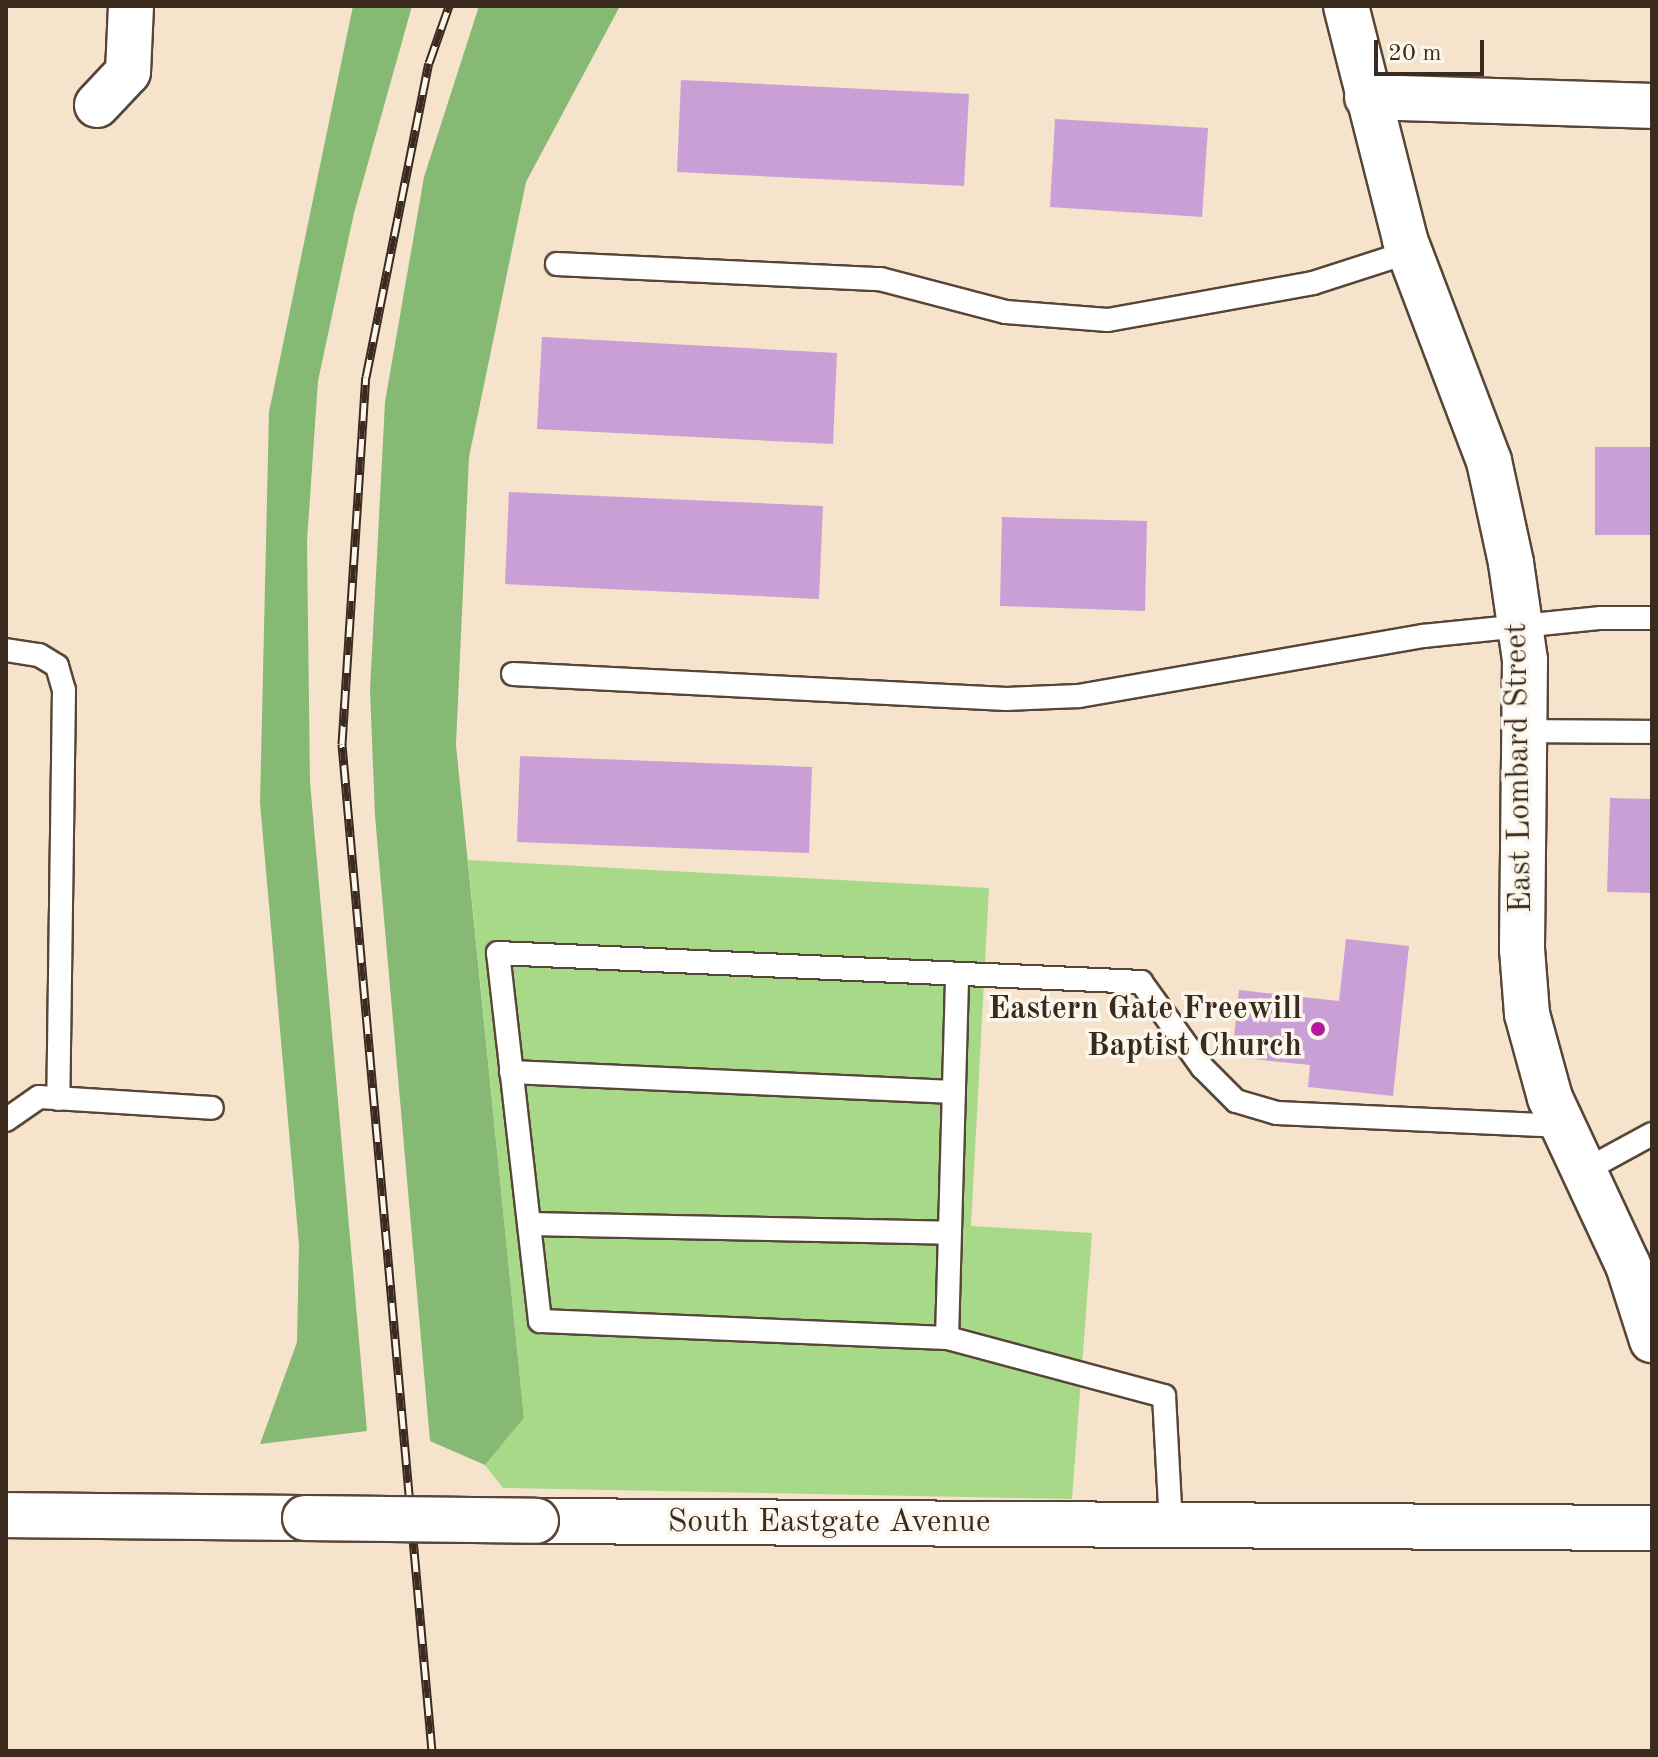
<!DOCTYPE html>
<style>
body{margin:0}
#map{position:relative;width:1658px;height:1757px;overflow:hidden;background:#f6e3cc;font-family:"Old Standard TT",serif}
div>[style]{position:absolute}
.green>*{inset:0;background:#a8d988}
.forest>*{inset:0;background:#86b974}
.building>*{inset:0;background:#ca9fd5}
.roads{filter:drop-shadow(2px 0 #574638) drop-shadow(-2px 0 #574638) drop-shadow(0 2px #574638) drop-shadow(0 -2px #574638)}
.lane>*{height:22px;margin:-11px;padding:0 11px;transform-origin:11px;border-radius:11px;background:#fff}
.street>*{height:44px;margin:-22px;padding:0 22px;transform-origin:22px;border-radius:22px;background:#fff}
.secondary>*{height:44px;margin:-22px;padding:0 22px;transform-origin:22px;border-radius:22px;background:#fff}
.rail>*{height:9px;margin-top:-4.5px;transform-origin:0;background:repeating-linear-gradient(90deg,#fbf7ec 0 18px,#3b2a1e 0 36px);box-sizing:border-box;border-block:2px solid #3b2a1e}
.bridges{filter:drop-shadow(2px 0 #574638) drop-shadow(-2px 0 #574638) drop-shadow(0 2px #574638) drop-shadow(0 -2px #574638)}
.secondary-bridge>*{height:44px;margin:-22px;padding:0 22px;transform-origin:22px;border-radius:22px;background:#fff}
.dots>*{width:22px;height:22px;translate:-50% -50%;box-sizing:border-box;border:4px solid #fbf7ec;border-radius:50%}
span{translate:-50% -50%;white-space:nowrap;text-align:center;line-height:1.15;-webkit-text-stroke:7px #fbf7ec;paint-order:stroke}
.street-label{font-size:32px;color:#3b2a1e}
.poi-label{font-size:32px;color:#3b2a1e;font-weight:700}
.right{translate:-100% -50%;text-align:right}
.frame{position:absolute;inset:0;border:8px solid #3b2a1e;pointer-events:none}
.scale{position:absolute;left:1374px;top:40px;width:110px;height:36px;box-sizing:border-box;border:4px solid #3b2a1e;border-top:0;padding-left:10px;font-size:24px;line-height:28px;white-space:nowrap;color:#3b2a1e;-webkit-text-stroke:6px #fbf7ec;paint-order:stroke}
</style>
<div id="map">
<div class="green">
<div style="clip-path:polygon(468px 860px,989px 888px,971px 1226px,1092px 1233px,1072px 1499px,503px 1488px,485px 1465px,524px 1418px)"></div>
</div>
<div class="forest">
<div style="clip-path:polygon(353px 6px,412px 6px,354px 213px,318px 381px,307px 541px,310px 782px,367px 1431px,260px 1444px,297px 1342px,299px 1245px,260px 803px,269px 412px)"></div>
<div style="clip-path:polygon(479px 6px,620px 6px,526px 182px,469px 457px,456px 745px,524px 1418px,485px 1465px,430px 1441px,375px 816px,370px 690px,385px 402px,424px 177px)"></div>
</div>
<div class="building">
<div style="clip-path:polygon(681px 80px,969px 94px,964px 186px,677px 172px)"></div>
<div style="clip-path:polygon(1055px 119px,1208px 128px,1202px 217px,1050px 207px)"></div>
<div style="clip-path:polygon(542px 337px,837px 353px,833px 444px,537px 429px)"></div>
<div style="clip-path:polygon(1595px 447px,1652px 447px,1652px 535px,1595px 535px)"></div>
<div style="clip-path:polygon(509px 492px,823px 506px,819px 599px,505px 584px)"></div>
<div style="clip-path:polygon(1002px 517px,1147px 521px,1145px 611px,1000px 606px)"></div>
<div style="clip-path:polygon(520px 756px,812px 767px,809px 853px,517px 842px)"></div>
<div style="clip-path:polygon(1610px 798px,1652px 799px,1652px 893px,1607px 892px)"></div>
<div style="clip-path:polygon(1346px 939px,1409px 946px,1393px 1096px,1308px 1087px,1310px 1065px,1232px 1057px,1239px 990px,1339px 1001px)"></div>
</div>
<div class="roads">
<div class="lane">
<div style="left:557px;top:264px;width:323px;rotate:2.7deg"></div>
<div style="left:880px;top:279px;width:130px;rotate:14.7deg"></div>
<div style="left:1006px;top:312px;width:102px;rotate:4.5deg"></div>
<div style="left:1108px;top:320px;width:208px;rotate:-10.2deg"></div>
<div style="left:1313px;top:283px;width:101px;rotate:-17.9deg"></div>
<div style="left:6px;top:650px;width:33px;rotate:9deg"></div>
<div style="left:39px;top:655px;width:21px;rotate:31deg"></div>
<div style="left:57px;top:666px;width:25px;rotate:74deg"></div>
<div style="left:64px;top:690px;width:409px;rotate:90.8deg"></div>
<div style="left:513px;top:674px;width:494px;rotate:2.9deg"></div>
<div style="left:1006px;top:699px;width:73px;rotate:-2.4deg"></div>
<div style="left:1079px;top:696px;width:349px;rotate:-9.9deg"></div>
<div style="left:1423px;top:636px;width:179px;rotate:-5.8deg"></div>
<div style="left:1601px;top:618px;width:51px"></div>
<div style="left:1523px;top:731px;width:129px;rotate:0.4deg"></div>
<div style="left:511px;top:1072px;width:443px;rotate:2.6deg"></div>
<div style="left:6px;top:1120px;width:40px;rotate:-34.9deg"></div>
<div style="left:39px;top:1097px;width:173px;rotate:3.6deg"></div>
<div style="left:1584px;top:1171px;width:77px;rotate:-28.6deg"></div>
<div style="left:529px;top:1224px;width:421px;rotate:1.2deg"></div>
<div style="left:947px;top:1338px;width:363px;rotate:-88.4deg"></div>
<div style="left:1171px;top:1525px;width:129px;rotate:-93.1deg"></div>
<div style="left:1164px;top:1396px;width:225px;rotate:-165deg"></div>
<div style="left:947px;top:1338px;width:407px;rotate:-177.6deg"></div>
<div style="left:540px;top:1321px;width:370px;rotate:-96.5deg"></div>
<div style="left:498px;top:953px;width:644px;rotate:2.58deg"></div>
<div style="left:1141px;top:982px;width:105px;rotate:54.3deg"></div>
<div style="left:1202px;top:1067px;width:48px;rotate:45deg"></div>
<div style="left:1236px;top:1101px;width:43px;rotate:16.3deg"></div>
<div style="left:1277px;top:1113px;width:286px;rotate:2.6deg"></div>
</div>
<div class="street">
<div style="left:1346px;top:6px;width:241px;rotate:75.8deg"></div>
<div style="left:1405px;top:240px;width:236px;rotate:69.2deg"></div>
<div style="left:1489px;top:461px;width:104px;rotate:77.8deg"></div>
<div style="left:1511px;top:563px;width:98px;rotate:81.8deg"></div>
<div style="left:1525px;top:660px;width:289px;rotate:90.6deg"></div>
<div style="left:1522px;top:949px;width:65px;rotate:85.6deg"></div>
<div style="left:1527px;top:1014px;width:87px;rotate:74.7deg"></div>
<div style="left:1550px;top:1098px;width:184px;rotate:65deg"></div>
<div style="left:1628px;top:1265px;width:79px;rotate:72.3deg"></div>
<div style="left:1367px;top:97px;width:285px;rotate:1.8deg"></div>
<div style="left:97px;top:105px;width:45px;rotate:-46.8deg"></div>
<div style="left:128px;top:72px;width:66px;rotate:-87.4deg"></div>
</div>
<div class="secondary">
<div style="left:6px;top:1515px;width:299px;rotate:0.6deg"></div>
<div style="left:536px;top:1521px;width:1116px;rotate:0.36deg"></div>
</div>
</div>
<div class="rail">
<div style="left:432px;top:1751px;width:1011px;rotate:-95.11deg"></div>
<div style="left:342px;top:744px;width:368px;rotate:-86.3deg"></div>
<div style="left:366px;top:377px;width:320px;rotate:-78.7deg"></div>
<div style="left:429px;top:63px;width:60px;rotate:-70.7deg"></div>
</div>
<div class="bridges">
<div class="secondary-bridge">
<div style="left:305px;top:1518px;width:231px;rotate:0.7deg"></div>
</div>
</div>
<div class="dots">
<div style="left:1318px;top:1029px;background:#b5179e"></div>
</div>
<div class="street-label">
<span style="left:1520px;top:768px;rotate:-91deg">East Lombard Street</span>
<span style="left:829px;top:1523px">South Eastgate Avenue</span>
</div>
<div class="poi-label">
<span class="right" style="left:1302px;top:1029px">Eastern Gate Freewill<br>Baptist Church</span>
</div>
<div class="frame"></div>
<div class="scale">20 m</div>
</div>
